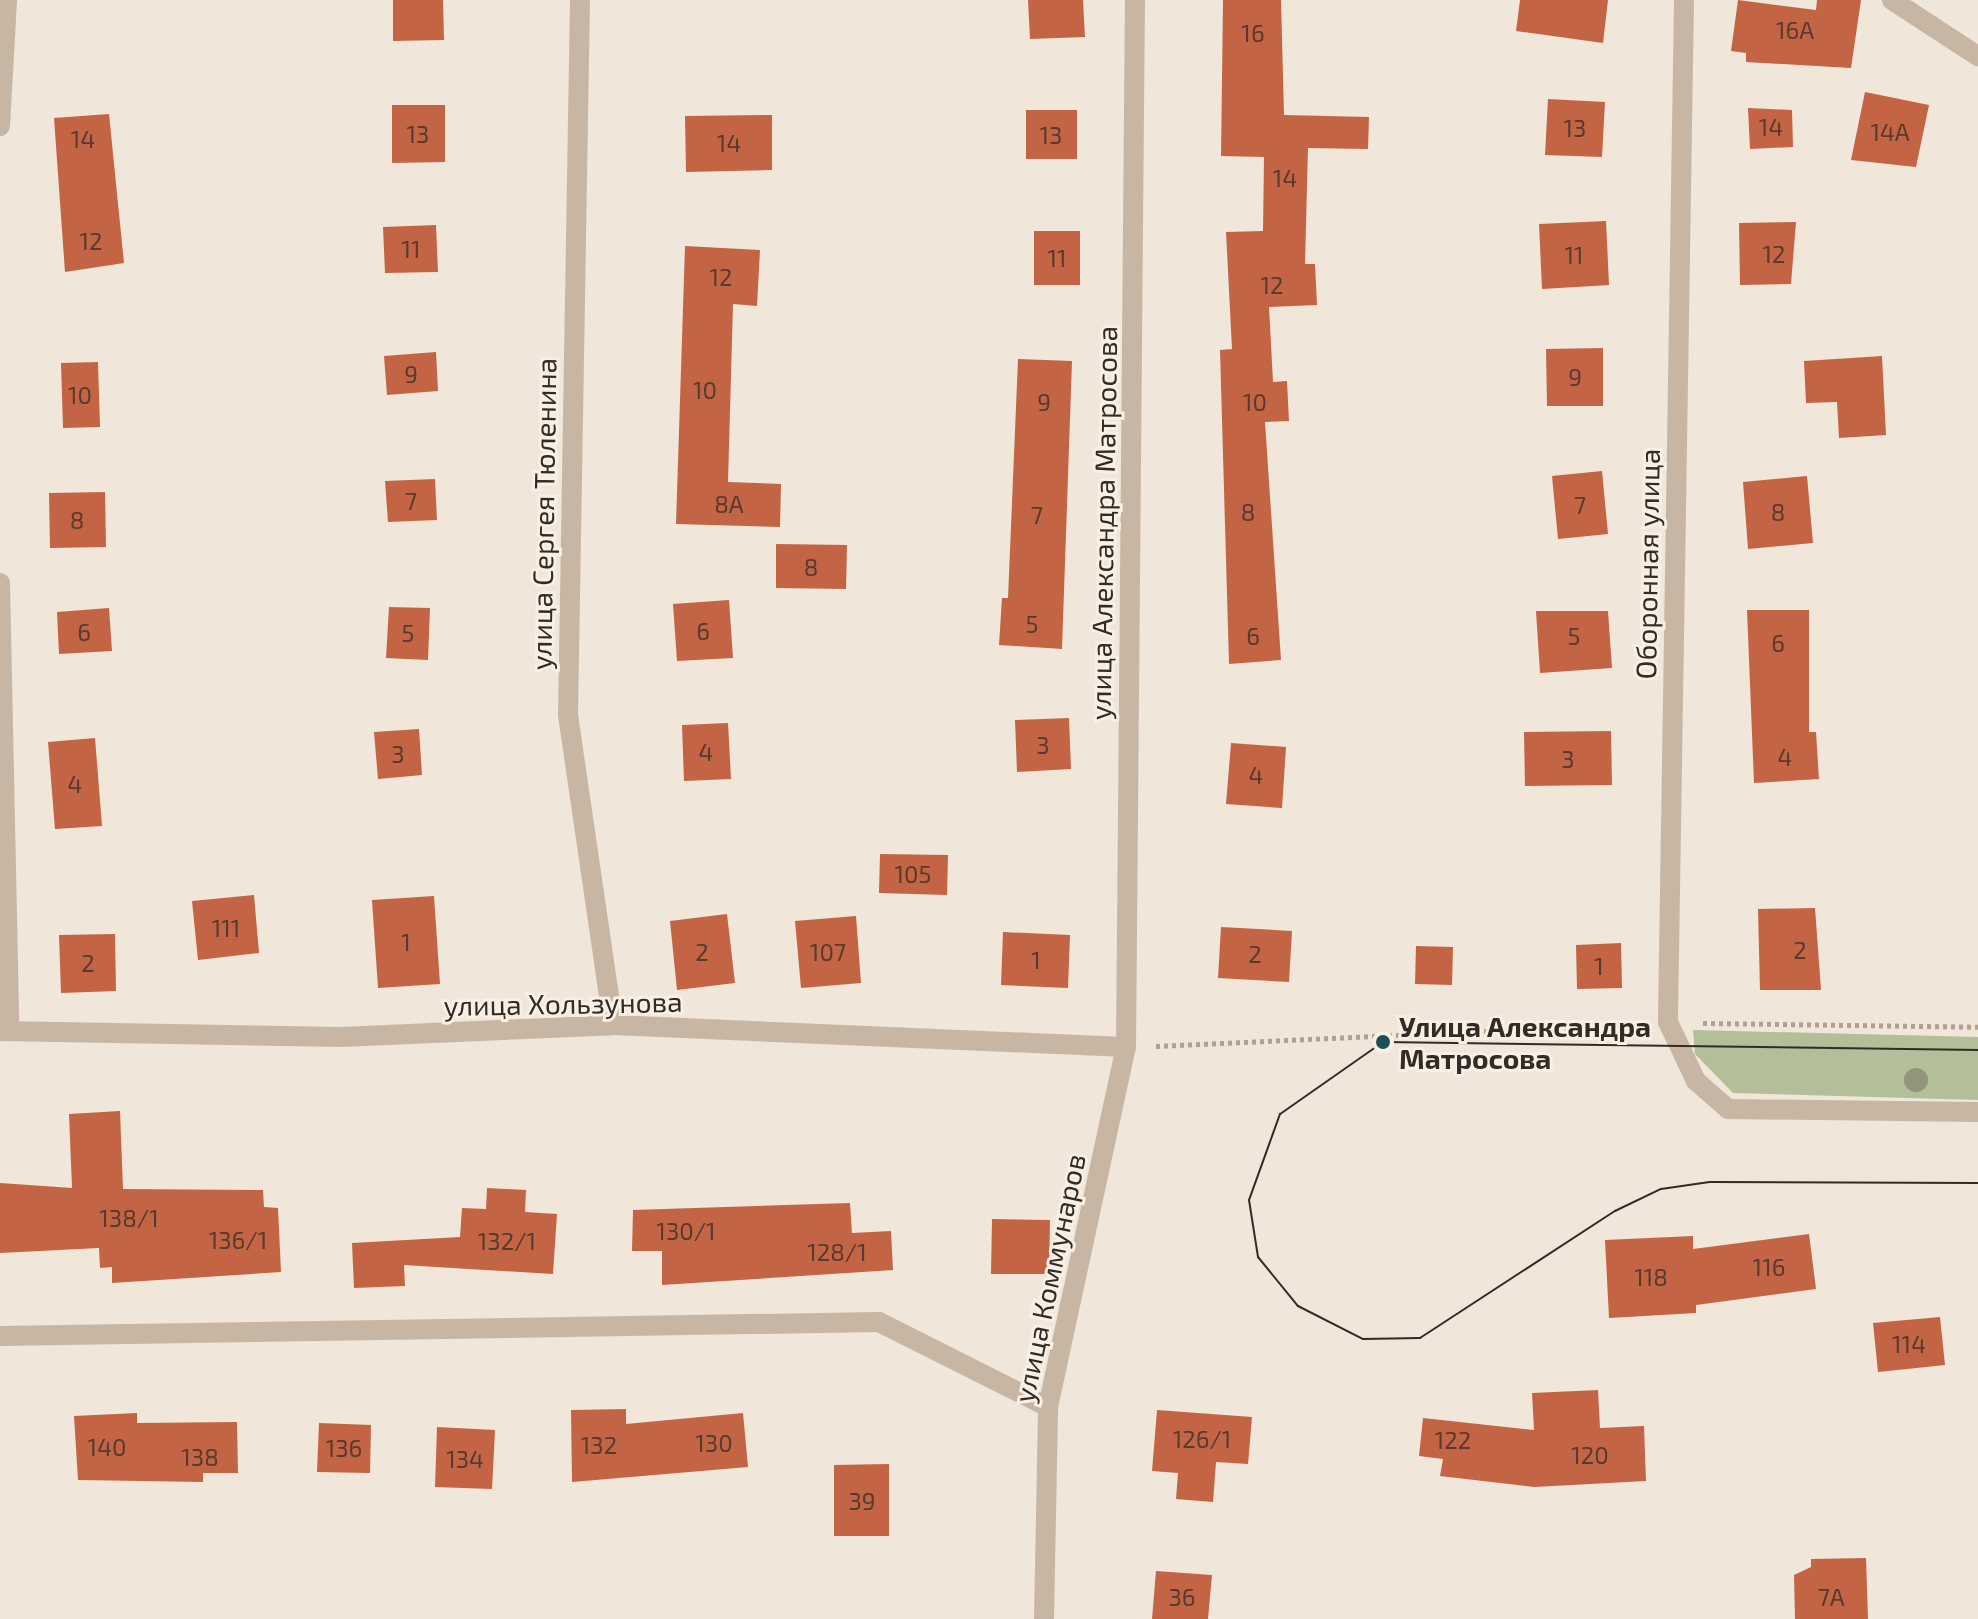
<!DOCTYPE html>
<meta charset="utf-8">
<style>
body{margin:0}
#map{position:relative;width:1978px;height:1619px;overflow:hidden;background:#f0e6d9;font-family:"Exo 2",sans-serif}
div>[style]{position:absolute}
.green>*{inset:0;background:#b2bf99}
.building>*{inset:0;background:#c36544}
.path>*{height:5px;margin-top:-2.5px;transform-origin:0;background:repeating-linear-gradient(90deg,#b4a090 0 4px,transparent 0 8px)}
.minor>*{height:20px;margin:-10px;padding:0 10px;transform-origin:10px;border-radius:10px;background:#c8b6a5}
.tram>*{height:2px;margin:-1px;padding:0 1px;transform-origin:1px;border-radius:1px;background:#342b26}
.trees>*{width:24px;height:24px;margin:-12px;border-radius:50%;background:#919579}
.dots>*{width:22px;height:22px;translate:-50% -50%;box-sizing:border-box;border:4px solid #f8f0e5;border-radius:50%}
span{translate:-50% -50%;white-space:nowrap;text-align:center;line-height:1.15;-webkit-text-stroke:6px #f8f0e5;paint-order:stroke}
.number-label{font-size:24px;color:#583a2e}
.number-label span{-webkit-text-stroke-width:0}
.street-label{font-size:28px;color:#342b26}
.poi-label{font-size:28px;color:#342b26;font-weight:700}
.left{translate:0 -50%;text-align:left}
</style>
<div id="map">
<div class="green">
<div style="clip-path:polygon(1693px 1030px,1978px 1037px,1978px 1100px,1733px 1093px,1695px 1054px)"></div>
</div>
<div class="building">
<div style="clip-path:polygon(393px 0,443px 0,444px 40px,393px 41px)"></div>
<div style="clip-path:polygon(1028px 0,1083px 0,1085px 37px,1030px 39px)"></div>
<div style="clip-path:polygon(1223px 0,1281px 0,1284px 115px,1369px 117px,1368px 149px,1308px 148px,1305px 264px,1315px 264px,1317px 305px,1269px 307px,1273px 382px,1287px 381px,1289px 421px,1265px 422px,1281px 660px,1229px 664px,1220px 350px,1232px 349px,1226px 232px,1263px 231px,1264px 157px,1221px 156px)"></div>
<div style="clip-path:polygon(1520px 0,1608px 0,1603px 43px,1516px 31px)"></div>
<div style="clip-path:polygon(1738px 0,1816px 10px,1817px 0,1861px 0,1851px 68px,1746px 62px,1746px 53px,1731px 51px)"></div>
<div style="clip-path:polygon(1865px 92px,1929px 105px,1916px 167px,1851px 160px)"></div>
<div style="clip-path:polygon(1548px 99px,1605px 102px,1602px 157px,1545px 155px)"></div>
<div style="clip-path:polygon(392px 105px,445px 105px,445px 162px,392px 163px)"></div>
<div style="clip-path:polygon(1748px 108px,1792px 110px,1793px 147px,1750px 149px)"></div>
<div style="clip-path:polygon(1026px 110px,1077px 110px,1077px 159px,1026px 159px)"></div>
<div style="clip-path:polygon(109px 114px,124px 263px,65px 272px,54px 118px)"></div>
<div style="clip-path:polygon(772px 115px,772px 170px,686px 172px,685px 116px)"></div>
<div style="clip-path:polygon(1606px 221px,1609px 285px,1542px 289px,1539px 224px)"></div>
<div style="clip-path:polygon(1796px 222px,1791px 284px,1740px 285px,1739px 223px)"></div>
<div style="clip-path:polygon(436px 225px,438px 272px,385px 273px,383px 227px)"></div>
<div style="clip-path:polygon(1034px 231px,1080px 231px,1080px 285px,1034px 285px)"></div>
<div style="clip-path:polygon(685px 246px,760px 250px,757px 306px,733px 304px,728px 482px,781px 484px,780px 527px,676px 524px)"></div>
<div style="clip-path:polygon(1603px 348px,1603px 406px,1547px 406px,1546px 349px)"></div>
<div style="clip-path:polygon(436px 352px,438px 391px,387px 395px,384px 356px)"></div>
<div style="clip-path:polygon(1882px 356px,1886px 435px,1839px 438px,1837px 402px,1806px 403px,1804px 361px)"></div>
<div style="clip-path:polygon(1018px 359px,1072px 361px,1062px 649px,999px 645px,1002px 598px,1008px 598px)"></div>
<div style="clip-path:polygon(98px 362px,100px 427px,63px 428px,61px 363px)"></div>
<div style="clip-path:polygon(1602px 471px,1608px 534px,1558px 539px,1552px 476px)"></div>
<div style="clip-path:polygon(1807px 476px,1813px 543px,1748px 549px,1743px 482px)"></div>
<div style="clip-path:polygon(435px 479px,437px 520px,388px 522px,385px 481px)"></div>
<div style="clip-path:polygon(105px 492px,106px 547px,50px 548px,49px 493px)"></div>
<div style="clip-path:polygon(776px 544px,847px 545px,846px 589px,776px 588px)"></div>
<div style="clip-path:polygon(729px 600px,733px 658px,677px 661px,673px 604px)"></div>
<div style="clip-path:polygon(389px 607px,430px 608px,428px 660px,386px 658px)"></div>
<div style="clip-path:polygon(109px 608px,112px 651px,59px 654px,57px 612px)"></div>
<div style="clip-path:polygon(1747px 610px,1809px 610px,1809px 732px,1816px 732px,1819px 779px,1754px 783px)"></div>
<div style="clip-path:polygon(1536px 611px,1608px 611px,1612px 668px,1540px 673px)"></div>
<div style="clip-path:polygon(1069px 718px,1071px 769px,1017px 772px,1015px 720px)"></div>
<div style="clip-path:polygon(728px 723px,731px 779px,684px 781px,682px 725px)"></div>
<div style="clip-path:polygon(419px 729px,422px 775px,378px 779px,374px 732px)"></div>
<div style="clip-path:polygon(1611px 731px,1612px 785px,1525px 786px,1524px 732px)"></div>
<div style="clip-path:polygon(95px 738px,102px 826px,55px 829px,48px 742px)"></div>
<div style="clip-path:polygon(1231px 743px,1286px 747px,1282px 808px,1226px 804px)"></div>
<div style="clip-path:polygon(880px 854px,948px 855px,947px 895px,879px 893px)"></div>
<div style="clip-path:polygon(254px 895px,259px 953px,198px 960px,192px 901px)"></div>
<div style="clip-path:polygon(434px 896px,440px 984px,378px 988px,372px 900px)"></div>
<div style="clip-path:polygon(1815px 908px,1821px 990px,1760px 990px,1758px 909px)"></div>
<div style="clip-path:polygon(727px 914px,735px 983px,677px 990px,670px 921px)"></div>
<div style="clip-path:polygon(856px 916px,861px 983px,801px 988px,795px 921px)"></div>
<div style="clip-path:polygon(1221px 927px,1292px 931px,1289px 982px,1218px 978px)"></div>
<div style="clip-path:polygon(1003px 932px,1070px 935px,1068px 988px,1001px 985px)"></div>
<div style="clip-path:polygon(115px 934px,116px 991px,61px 993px,59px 935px)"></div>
<div style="clip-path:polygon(1621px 943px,1622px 988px,1577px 989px,1576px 945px)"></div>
<div style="clip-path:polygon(1416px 946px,1453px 947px,1452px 985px,1415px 984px)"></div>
<div style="clip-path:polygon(120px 1111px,123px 1189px,263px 1190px,264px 1207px,278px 1208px,281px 1272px,112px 1283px,112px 1267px,100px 1268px,99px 1248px,0 1253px,0 1183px,72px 1188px,69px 1114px)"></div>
<div style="clip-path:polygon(487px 1188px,526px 1190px,525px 1212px,557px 1214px,553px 1274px,404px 1265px,405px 1286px,354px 1288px,352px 1243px,460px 1237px,462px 1208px,486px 1209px)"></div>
<div style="clip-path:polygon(850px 1203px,852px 1233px,891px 1231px,893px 1270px,662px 1285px,662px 1251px,632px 1251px,633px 1210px)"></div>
<div style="clip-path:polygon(992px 1219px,1050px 1220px,1049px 1274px,991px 1274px)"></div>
<div style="clip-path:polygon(1809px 1234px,1816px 1289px,1696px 1305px,1696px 1313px,1609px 1318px,1605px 1240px,1693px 1236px,1693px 1249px)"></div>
<div style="clip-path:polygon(1940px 1317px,1945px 1365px,1878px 1372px,1873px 1323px)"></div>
<div style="clip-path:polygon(1598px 1390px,1600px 1428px,1644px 1426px,1646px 1481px,1534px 1487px,1440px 1476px,1443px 1459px,1419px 1456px,1423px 1418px,1534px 1430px,1532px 1393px)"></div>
<div style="clip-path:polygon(626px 1409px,626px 1424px,743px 1413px,748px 1467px,572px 1482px,571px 1410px)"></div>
<div style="clip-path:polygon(1157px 1410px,1252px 1417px,1248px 1464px,1216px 1462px,1213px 1502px,1176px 1499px,1178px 1473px,1152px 1471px)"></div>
<div style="clip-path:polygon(137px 1413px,137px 1423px,237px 1422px,238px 1473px,203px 1473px,203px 1482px,78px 1480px,74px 1416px)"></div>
<div style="clip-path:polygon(319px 1423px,371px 1425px,370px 1473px,317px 1472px)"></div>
<div style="clip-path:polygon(437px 1427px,495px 1430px,492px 1489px,435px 1487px)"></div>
<div style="clip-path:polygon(889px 1464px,889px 1536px,834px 1536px,834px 1465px)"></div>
<div style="clip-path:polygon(1866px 1558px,1868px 1619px,1795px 1619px,1794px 1575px,1811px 1567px,1811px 1559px)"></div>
<div style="clip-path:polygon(1156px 1571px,1212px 1575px,1208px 1619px,1152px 1619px)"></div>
</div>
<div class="path">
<div style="left:1703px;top:1023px;width:275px;rotate:0.8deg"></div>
<div style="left:1156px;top:1046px;width:482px;rotate:-2.6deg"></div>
</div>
<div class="minor">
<div style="left:580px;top:0;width:715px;rotate:90.96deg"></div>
<div style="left:568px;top:715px;width:313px;rotate:81.7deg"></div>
<div style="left:1684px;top:0;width:1022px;rotate:90.9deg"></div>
<div style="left:1668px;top:1022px;width:65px;rotate:64.6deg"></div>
<div style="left:1696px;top:1081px;width:43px;rotate:41.2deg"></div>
<div style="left:1728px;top:1109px;width:250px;rotate:0.7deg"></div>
<div style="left:1892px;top:0;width:103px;rotate:33.1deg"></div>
<div style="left:0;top:126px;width:126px;rotate:-86.8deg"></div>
<div style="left:0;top:583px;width:448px;rotate:88.8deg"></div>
<div style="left:0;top:1031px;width:341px;rotate:1deg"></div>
<div style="left:341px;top:1037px;width:272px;rotate:-2.5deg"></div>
<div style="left:613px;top:1025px;width:513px;rotate:2.46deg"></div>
<div style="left:0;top:1336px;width:879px;rotate:-0.91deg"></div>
<div style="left:879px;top:1322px;width:189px;rotate:26.7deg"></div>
<div style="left:1044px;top:1619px;width:212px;rotate:-88.9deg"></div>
<div style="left:1048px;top:1407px;width:368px;rotate:-77.8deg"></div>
<div style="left:1126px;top:1047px;width:1047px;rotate:-89.51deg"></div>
</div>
<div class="tram">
<div style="left:1978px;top:1050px;width:595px;rotate:-179.23deg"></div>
<div style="left:1383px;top:1042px;width:126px;rotate:145deg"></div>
<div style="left:1280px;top:1114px;width:91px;rotate:109.8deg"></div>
<div style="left:1249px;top:1200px;width:58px;rotate:81deg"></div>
<div style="left:1258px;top:1257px;width:63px;rotate:50.8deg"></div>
<div style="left:1298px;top:1306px;width:73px;rotate:26.9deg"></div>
<div style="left:1363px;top:1339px;width:57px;rotate:-1deg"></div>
<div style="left:1420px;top:1338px;width:233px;rotate:-33.1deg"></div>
<div style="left:1615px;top:1211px;width:51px;rotate:-25.6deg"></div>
<div style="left:1661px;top:1189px;width:49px;rotate:-8.1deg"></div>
<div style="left:1710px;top:1182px;width:268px;rotate:0.2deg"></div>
</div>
<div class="trees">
<div style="left:1916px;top:1080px"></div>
</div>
<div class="dots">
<div style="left:1383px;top:1042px;background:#1d5054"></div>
</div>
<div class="number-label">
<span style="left:1795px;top:30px">16А</span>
<span style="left:1253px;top:33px">16</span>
<span style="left:1771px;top:127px">14</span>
<span style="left:1575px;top:128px">13</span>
<span style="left:1890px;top:132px">14А</span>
<span style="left:418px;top:134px">13</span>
<span style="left:1051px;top:135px">13</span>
<span style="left:83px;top:139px">14</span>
<span style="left:729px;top:143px">14</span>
<span style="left:1285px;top:178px">14</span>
<span style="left:91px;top:241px">12</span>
<span style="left:411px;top:249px">11</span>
<span style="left:1774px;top:254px">12</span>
<span style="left:1574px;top:255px">11</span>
<span style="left:1057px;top:258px">11</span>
<span style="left:721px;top:277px">12</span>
<span style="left:1272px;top:285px">12</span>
<span style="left:411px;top:374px">9</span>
<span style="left:1575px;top:377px">9</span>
<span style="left:705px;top:390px">10</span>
<span style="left:80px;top:395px">10</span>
<span style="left:1044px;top:402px">9</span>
<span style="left:1255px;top:402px">10</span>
<span style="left:411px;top:501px">7</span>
<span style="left:729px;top:504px">8А</span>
<span style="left:1580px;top:505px">7</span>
<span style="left:1248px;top:512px">8</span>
<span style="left:1778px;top:512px">8</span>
<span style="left:1037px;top:515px">7</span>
<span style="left:77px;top:520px">8</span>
<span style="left:811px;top:567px">8</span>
<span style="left:1032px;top:624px">5</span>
<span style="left:703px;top:631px">6</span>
<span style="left:84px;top:632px">6</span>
<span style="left:408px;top:633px">5</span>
<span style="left:1253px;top:636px">6</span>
<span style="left:1574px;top:636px">5</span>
<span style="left:1778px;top:643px">6</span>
<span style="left:1043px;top:745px">3</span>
<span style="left:706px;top:752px">4</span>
<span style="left:398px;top:754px">3</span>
<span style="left:1785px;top:757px">4</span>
<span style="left:1568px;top:759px">3</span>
<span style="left:1256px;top:775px">4</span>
<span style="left:75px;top:784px">4</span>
<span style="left:913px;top:874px">105</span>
<span style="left:226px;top:928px">111</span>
<span style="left:406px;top:942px">1</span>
<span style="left:1800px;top:950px">2</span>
<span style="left:702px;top:952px">2</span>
<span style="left:828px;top:952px">107</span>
<span style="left:1255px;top:954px">2</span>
<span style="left:1036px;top:960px">1</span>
<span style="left:88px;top:963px">2</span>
<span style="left:1599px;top:966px">1</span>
<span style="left:129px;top:1218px">138/1</span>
<span style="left:686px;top:1231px">130/1</span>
<span style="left:238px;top:1240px">136/1</span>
<span style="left:507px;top:1241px">132/1</span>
<span style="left:837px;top:1252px">128/1</span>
<span style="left:1769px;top:1267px">116</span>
<span style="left:1651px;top:1277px">118</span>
<span style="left:1909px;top:1344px">114</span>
<span style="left:1202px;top:1439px">126/1</span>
<span style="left:1453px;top:1440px">122</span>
<span style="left:714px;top:1443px">130</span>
<span style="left:599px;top:1445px">132</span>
<span style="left:107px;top:1447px">140</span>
<span style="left:344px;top:1448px">136</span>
<span style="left:1590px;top:1455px">120</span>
<span style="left:200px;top:1457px">138</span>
<span style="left:465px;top:1459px">134</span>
<span style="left:862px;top:1501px">39</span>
<span style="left:1182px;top:1597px">36</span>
<span style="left:1831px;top:1597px">7А</span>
</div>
<div class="street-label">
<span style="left:543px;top:514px;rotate:-89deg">улица Сергея Тюленина</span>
<span style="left:1103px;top:523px;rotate:-89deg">улица Александра Матросова</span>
<span style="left:1647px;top:564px;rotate:-89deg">Оборонная улица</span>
<span style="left:563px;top:1003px;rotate:-1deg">улица Хользунова</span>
<span style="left:1049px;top:1278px;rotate:-78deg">улица Коммунаров</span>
</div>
<div class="poi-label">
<span class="left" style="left:1399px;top:1042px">Улица Александра<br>Матросова</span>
</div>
</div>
